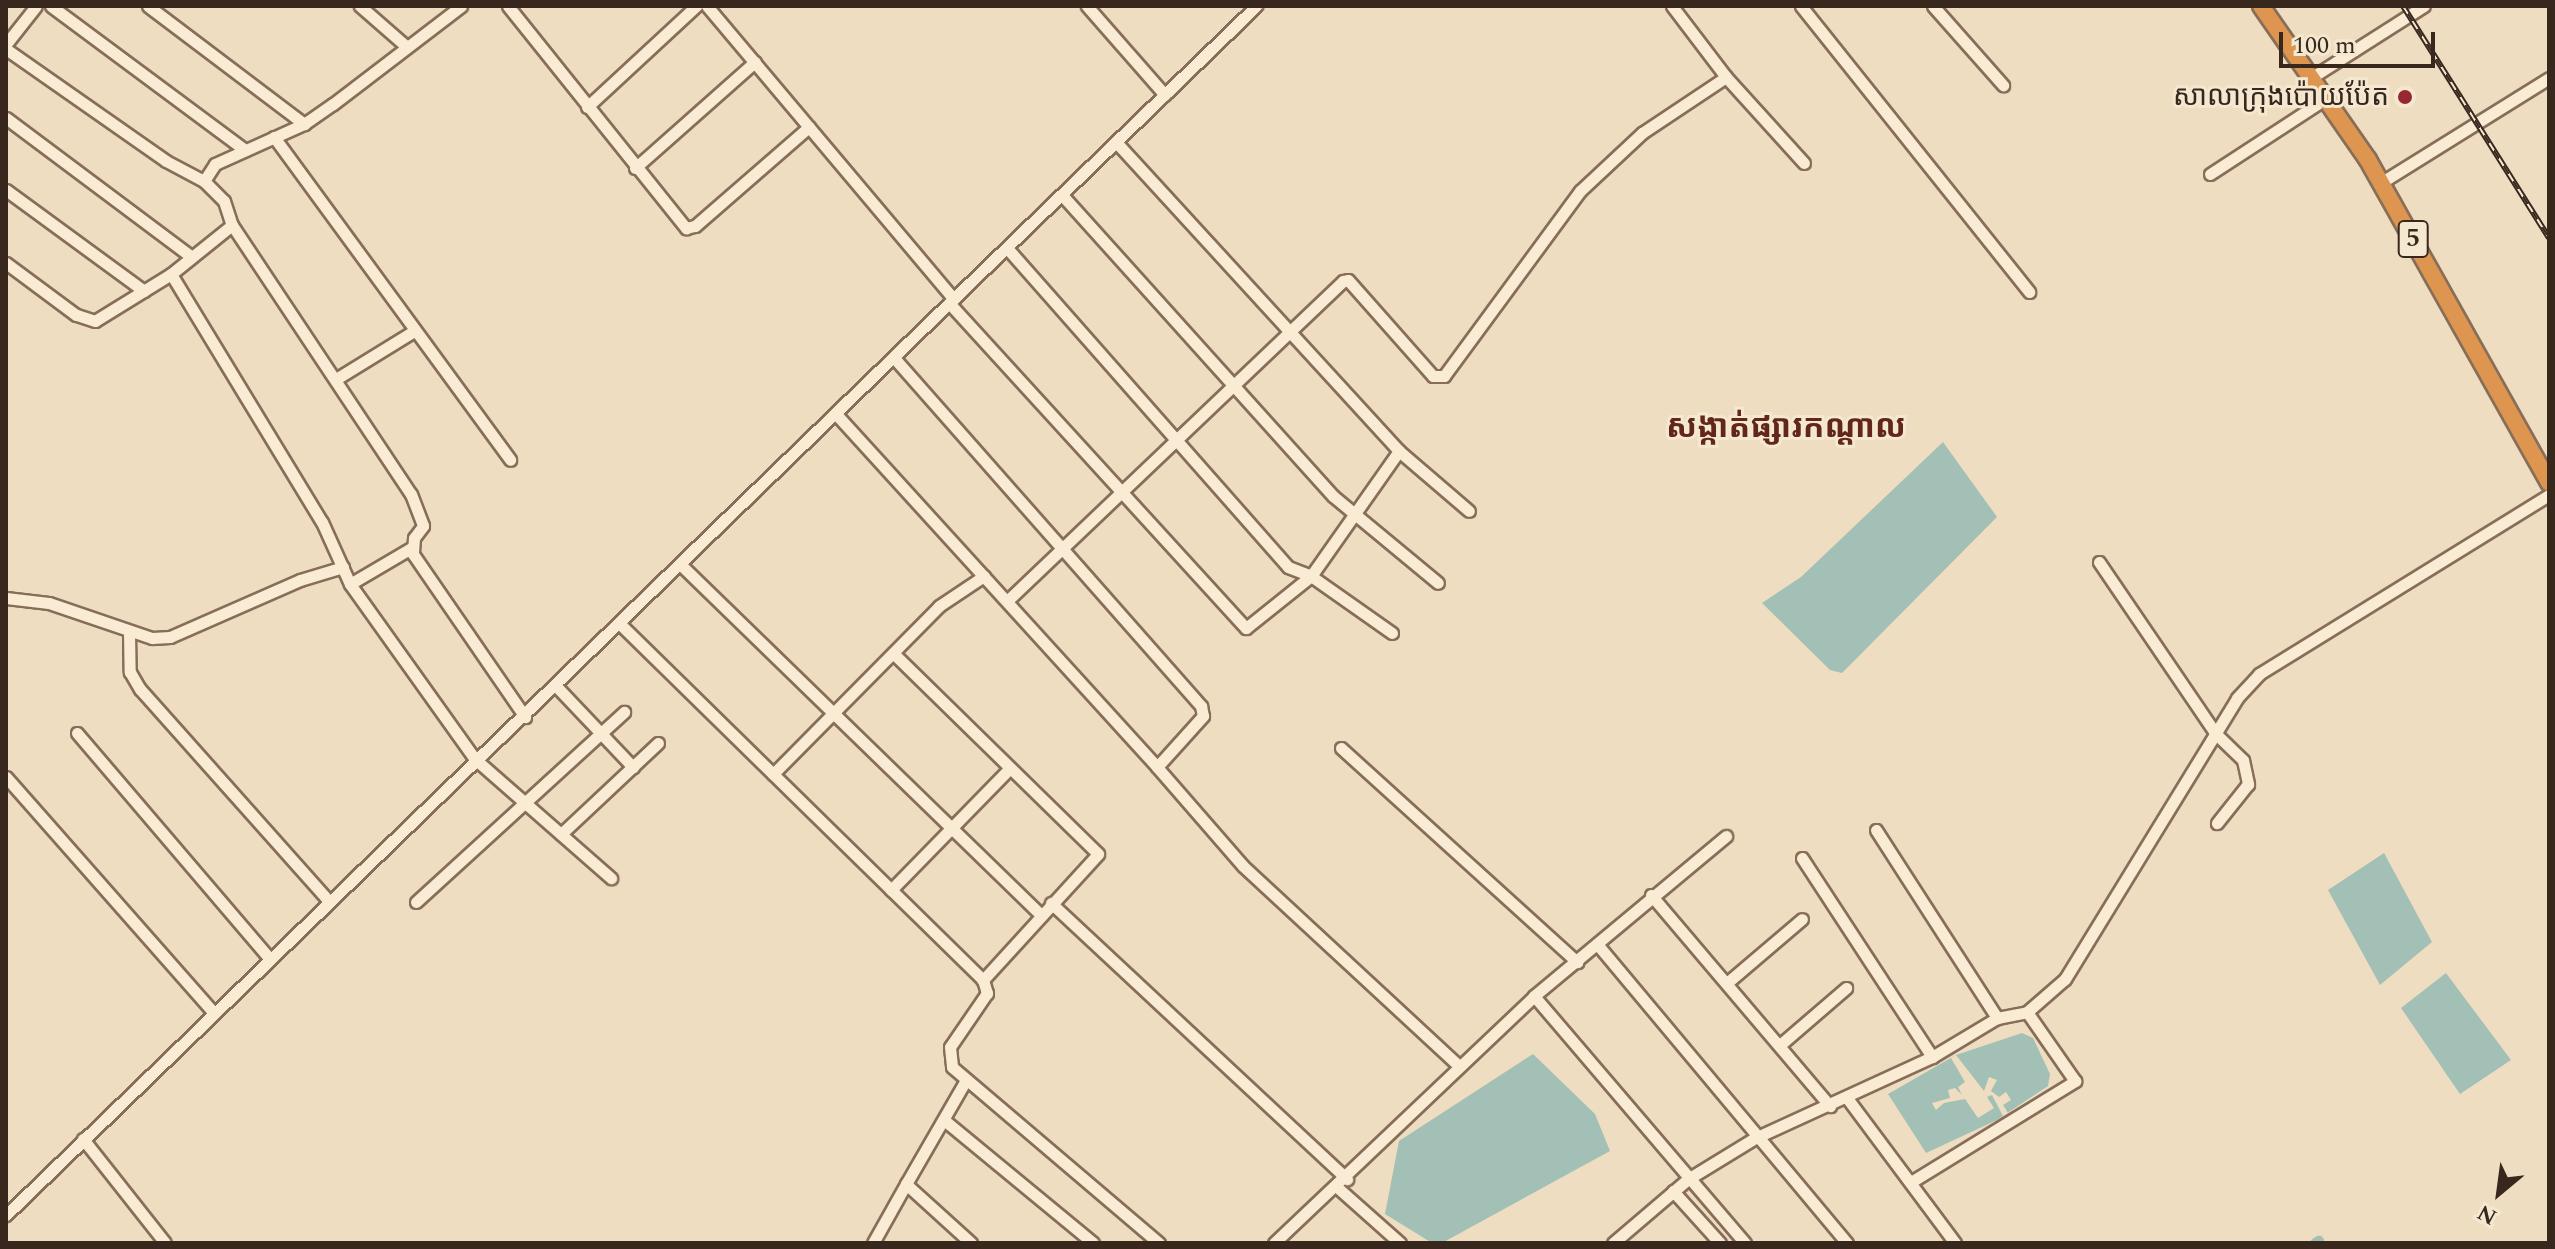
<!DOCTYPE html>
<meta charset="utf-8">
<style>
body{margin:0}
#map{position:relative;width:2555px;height:1249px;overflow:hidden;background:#eeddc1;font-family:Spectral,"Noto Sans Khmer",serif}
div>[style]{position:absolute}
.water>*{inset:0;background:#a3c0b6}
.pier>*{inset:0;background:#eeddc1}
.canal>*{height:11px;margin:-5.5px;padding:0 5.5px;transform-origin:5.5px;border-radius:5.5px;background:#a3c0b6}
.roads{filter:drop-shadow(2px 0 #876e58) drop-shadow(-2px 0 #876e58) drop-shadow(0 2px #876e58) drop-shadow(0 -2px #876e58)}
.minor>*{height:11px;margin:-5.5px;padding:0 5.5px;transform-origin:5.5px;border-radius:5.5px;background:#f9ebd4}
.highway>*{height:16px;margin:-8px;padding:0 8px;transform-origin:8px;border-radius:8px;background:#de9550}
.rail>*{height:6px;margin-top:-3px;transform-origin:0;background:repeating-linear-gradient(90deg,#f5e8d0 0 9px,#37271d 0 18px);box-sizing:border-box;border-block:2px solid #37271d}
.dots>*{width:22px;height:22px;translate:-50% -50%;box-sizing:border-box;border:4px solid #f5e8d0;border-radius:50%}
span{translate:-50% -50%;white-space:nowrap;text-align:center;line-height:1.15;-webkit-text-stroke:6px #f5e8d0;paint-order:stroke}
.shield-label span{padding:2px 6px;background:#f5e8d0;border:2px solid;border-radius:6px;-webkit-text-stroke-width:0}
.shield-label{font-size:26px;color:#37271d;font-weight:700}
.poi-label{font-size:28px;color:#37271d}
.right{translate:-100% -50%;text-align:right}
.quarter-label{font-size:32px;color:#63261c;font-weight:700}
.frame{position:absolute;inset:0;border:8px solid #37271d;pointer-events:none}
.north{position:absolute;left:2459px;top:1153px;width:80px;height:80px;-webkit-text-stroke:6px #f5e8d0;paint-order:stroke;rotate:209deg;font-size:22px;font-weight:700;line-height:32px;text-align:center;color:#37271d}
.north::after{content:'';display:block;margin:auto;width:28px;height:36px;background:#37271d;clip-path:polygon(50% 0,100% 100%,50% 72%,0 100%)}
.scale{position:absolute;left:2279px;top:32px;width:156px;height:36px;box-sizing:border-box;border:4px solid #37271d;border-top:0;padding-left:10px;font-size:24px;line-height:28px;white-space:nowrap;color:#37271d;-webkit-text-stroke:6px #f5e8d0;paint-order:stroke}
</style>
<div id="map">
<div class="water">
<div style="clip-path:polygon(1943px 442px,1997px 517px,1842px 673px,1830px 670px,1762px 603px,1801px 577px)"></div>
<div style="clip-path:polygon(2384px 853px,2432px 942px,2380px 985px,2328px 890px)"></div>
<div style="clip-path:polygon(2446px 973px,2511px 1060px,2460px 1094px,2401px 1008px)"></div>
<div style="clip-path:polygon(2022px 1033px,2033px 1038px,2050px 1074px,2048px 1086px,1997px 1120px,1926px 1153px,1888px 1094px,1956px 1055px)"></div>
<div style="clip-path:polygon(1533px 1054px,1595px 1114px,1610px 1151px,1442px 1243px,1432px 1243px,1385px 1214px,1399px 1141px)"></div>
</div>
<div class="pier">
<div style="clip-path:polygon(1956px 1055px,1984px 1091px,1989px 1077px,1997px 1080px,1991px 1091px,1999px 1097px,2006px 1092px,2011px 1100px,2003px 1105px,2008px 1113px,2003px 1116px,1992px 1095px,1987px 1097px,1994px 1108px,1978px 1118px,1965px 1099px,1944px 1103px,1936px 1110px,1932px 1103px,1950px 1098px,1948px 1090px,1955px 1088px,1962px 1095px,1958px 1087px,1965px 1082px,1951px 1058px)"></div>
</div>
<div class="canal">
<div style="left:2315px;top:1243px;width:4px;rotate:-34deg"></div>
</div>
<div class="roads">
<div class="minor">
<div style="left:51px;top:6px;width:242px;rotate:36.6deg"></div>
<div style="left:148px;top:6px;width:196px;rotate:37.1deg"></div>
<div style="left:360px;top:6px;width:62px;rotate:41.1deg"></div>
<div style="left:508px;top:6px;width:285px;rotate:51.3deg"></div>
<div style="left:686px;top:228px;width:9px;rotate:-13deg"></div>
<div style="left:695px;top:226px;width:151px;rotate:-41deg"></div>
<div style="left:707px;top:6px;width:383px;rotate:49.9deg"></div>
<div style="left:1087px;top:6px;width:118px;rotate:48.8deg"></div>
<div style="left:1672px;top:6px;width:89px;rotate:52.7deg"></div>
<div style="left:1726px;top:77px;width:116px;rotate:47.8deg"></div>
<div style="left:1801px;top:6px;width:366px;rotate:51.4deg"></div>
<div style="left:1933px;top:6px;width:106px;rotate:48.5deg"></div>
<div style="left:6px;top:44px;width:48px;rotate:-51.7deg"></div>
<div style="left:6px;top:49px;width:195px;rotate:35deg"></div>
<div style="left:166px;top:161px;width:43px;rotate:27.8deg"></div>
<div style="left:204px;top:181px;width:28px;rotate:45deg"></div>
<div style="left:224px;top:201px;width:25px;rotate:72deg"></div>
<div style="left:232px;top:225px;width:78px;rotate:141.2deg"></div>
<div style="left:171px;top:274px;width:89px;rotate:148.3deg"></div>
<div style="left:95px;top:321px;width:20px;rotate:-162deg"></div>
<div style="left:76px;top:315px;width:87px;rotate:-143.4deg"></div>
<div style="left:2314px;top:76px;width:130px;rotate:-32.5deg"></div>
<div style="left:587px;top:107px;width:149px;rotate:-42.8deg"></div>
<div style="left:6px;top:118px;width:232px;rotate:36.8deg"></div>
<div style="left:274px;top:137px;width:400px;rotate:53.8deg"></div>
<div style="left:1116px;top:142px;width:419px;rotate:47.5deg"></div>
<div style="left:1399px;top:451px;width:92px;rotate:40.6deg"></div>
<div style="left:635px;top:168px;width:160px;rotate:-41.5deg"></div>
<div style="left:2210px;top:174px;width:141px;rotate:-33.1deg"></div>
<div style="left:204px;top:181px;width:20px;rotate:-57deg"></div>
<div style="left:215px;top:164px;width:98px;rotate:-24.2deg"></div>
<div style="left:304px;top:124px;width:35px;rotate:-35deg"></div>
<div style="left:333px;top:104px;width:161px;rotate:-37.4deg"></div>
<div style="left:2382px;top:182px;width:197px;rotate:-31.9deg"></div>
<div style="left:6px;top:190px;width:171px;rotate:36.2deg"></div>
<div style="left:1062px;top:195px;width:405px;rotate:48deg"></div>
<div style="left:1333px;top:496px;width:136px;rotate:39.6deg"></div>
<div style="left:232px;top:225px;width:323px;rotate:56.4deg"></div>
<div style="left:411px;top:494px;width:34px;rotate:69deg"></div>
<div style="left:423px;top:526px;width:15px;rotate:127deg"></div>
<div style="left:414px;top:538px;width:16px;rotate:94deg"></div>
<div style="left:413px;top:554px;width:198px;rotate:55.5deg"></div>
<div style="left:1007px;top:248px;width:425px;rotate:48.6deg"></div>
<div style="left:1288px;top:567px;width:25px;rotate:21deg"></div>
<div style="left:1311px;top:576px;width:99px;rotate:35.1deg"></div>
<div style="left:171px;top:274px;width:290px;rotate:58.7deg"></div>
<div style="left:322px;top:522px;width:68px;rotate:65.7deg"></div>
<div style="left:350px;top:584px;width:215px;rotate:54.5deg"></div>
<div style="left:475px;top:759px;width:181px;rotate:41.2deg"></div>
<div style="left:950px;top:304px;width:439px;rotate:47.6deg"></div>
<div style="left:1246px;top:628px;width:83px;rotate:-38.7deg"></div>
<div style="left:1311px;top:576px;width:153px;rotate:-54.9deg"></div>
<div style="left:336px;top:379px;width:92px;rotate:-31.6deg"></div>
<div style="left:836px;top:414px;width:477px;rotate:47.7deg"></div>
<div style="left:1157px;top:767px;width:69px;rotate:-48deg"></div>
<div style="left:1203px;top:716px;width:10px;rotate:-101deg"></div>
<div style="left:1201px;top:706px;width:464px;rotate:-131.4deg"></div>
<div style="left:2099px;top:562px;width:207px;rotate:55.8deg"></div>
<div style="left:2215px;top:733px;width:39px;rotate:44deg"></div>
<div style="left:2243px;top:760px;width:25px;rotate:78deg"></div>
<div style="left:2248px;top:784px;width:50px;rotate:128.5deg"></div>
<div style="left:681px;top:565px;width:501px;rotate:44.19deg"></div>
<div style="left:350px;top:584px;width:71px;rotate:-30.5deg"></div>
<div style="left:6px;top:598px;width:43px;rotate:6.6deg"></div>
<div style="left:49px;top:603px;width:109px;rotate:18.8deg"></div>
<div style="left:152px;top:638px;width:18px;rotate:-3deg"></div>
<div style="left:170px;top:637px;width:142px;rotate:-23.7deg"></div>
<div style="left:300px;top:580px;width:45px;rotate:-16.8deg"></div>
<div style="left:1007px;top:601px;width:464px;rotate:-43.6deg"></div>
<div style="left:1343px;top:281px;width:5px;rotate:-11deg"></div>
<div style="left:1348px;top:280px;width:128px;rotate:48.5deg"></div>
<div style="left:1433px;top:376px;width:11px"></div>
<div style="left:1444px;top:376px;width:230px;rotate:-53.7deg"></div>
<div style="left:1580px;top:191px;width:85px;rotate:-43.1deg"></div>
<div style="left:1642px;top:133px;width:101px;rotate:-33.7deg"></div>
<div style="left:620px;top:624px;width:508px;rotate:44.44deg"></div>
<div style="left:983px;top:980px;width:14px;rotate:73deg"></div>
<div style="left:987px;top:993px;width:65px;rotate:124.4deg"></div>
<div style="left:950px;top:1047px;width:20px;rotate:84deg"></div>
<div style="left:952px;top:1067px;width:272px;rotate:40.4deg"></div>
<div style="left:129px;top:633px;width:39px;rotate:89deg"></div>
<div style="left:130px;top:672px;width:20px;rotate:60deg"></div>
<div style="left:140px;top:689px;width:285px;rotate:48.3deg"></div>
<div style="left:893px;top:653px;width:287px;rotate:44.4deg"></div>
<div style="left:1098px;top:854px;width:171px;rotate:132.4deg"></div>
<div style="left:556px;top:686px;width:112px;rotate:46.5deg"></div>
<div style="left:77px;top:733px;width:297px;rotate:49.5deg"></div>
<div style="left:1341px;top:748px;width:319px;rotate:42.2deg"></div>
<div style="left:1157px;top:767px;width:131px;rotate:49deg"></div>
<div style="left:1243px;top:866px;width:294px;rotate:42.8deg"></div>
<div style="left:773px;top:774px;width:236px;rotate:-45.3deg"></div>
<div style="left:939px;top:606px;width:54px;rotate:-33.7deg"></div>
<div style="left:6px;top:777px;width:313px;rotate:48.6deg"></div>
<div style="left:1876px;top:830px;width:224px;rotate:57.2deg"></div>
<div style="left:561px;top:834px;width:133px;rotate:-43.2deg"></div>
<div style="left:1802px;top:858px;width:238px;rotate:56.8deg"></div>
<div style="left:891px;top:890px;width:170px;rotate:-45.7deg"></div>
<div style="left:1651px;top:895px;width:277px;rotate:49.7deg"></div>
<div style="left:416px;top:902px;width:282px;rotate:-42.4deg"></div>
<div style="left:1051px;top:903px;width:405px;rotate:43deg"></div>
<div style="left:1597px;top:944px;width:390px;rotate:50.1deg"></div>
<div style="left:1728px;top:982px;width:97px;rotate:-40.4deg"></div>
<div style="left:1534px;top:996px;width:325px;rotate:49.5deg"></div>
<div style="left:1781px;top:1044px;width:86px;rotate:-40.7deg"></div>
<div style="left:966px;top:1080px;width:120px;rotate:120deg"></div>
<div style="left:906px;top:1184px;width:88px;rotate:42.2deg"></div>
<div style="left:1847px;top:1098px;width:181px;rotate:53.3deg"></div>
<div style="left:944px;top:1120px;width:193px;rotate:39.5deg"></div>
<div style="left:83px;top:1139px;width:132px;rotate:51.7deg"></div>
<div style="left:1911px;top:1182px;width:193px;rotate:-31.6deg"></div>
<div style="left:2075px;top:1081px;width:84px;rotate:-124.8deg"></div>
<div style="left:1338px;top:1188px;width:83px;rotate:41.6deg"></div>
<div style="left:1673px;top:1191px;width:70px;rotate:47.9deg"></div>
<div style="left:6px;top:1215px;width:1739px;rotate:-44.04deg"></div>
<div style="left:873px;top:1243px;width:68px;rotate:-60.8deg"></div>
<div style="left:1274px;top:1243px;width:359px;rotate:-43.5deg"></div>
<div style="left:1534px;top:996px;width:250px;rotate:-39.8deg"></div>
<div style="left:1613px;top:1243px;width:99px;rotate:-40.5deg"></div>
<div style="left:1688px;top:1179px;width:79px;rotate:-31.5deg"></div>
<div style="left:1755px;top:1138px;width:195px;rotate:-24.6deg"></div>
<div style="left:1932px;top:1057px;width:76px;rotate:-31deg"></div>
<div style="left:1997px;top:1018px;width:31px;rotate:-11deg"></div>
<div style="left:2027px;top:1012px;width:50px;rotate:-41deg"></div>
<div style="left:2065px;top:979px;width:329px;rotate:-58.5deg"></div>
<div style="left:2237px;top:698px;width:33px;rotate:-47deg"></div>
<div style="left:2259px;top:674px;width:341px;rotate:-31.7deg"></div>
</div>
<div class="highway">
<div style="left:2261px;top:6px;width:188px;rotate:55.2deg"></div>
<div style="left:2368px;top:160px;width:370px;rotate:60.7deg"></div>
</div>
</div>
<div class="rail">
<div style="left:2403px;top:6px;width:274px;rotate:57.8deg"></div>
</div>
<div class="dots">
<div style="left:2405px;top:97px;background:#962831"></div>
</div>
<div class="shield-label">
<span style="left:2413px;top:239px">5</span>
</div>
<div class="poi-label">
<span class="right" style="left:2389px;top:97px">សាលាក្រុងប៉ោយប៉ែត</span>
</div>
<div class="quarter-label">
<span style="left:1786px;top:428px">សង្កាត់ផ្សារកណ្ដាល</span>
</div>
<div class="frame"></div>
<div class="north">N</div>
<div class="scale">100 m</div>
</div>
